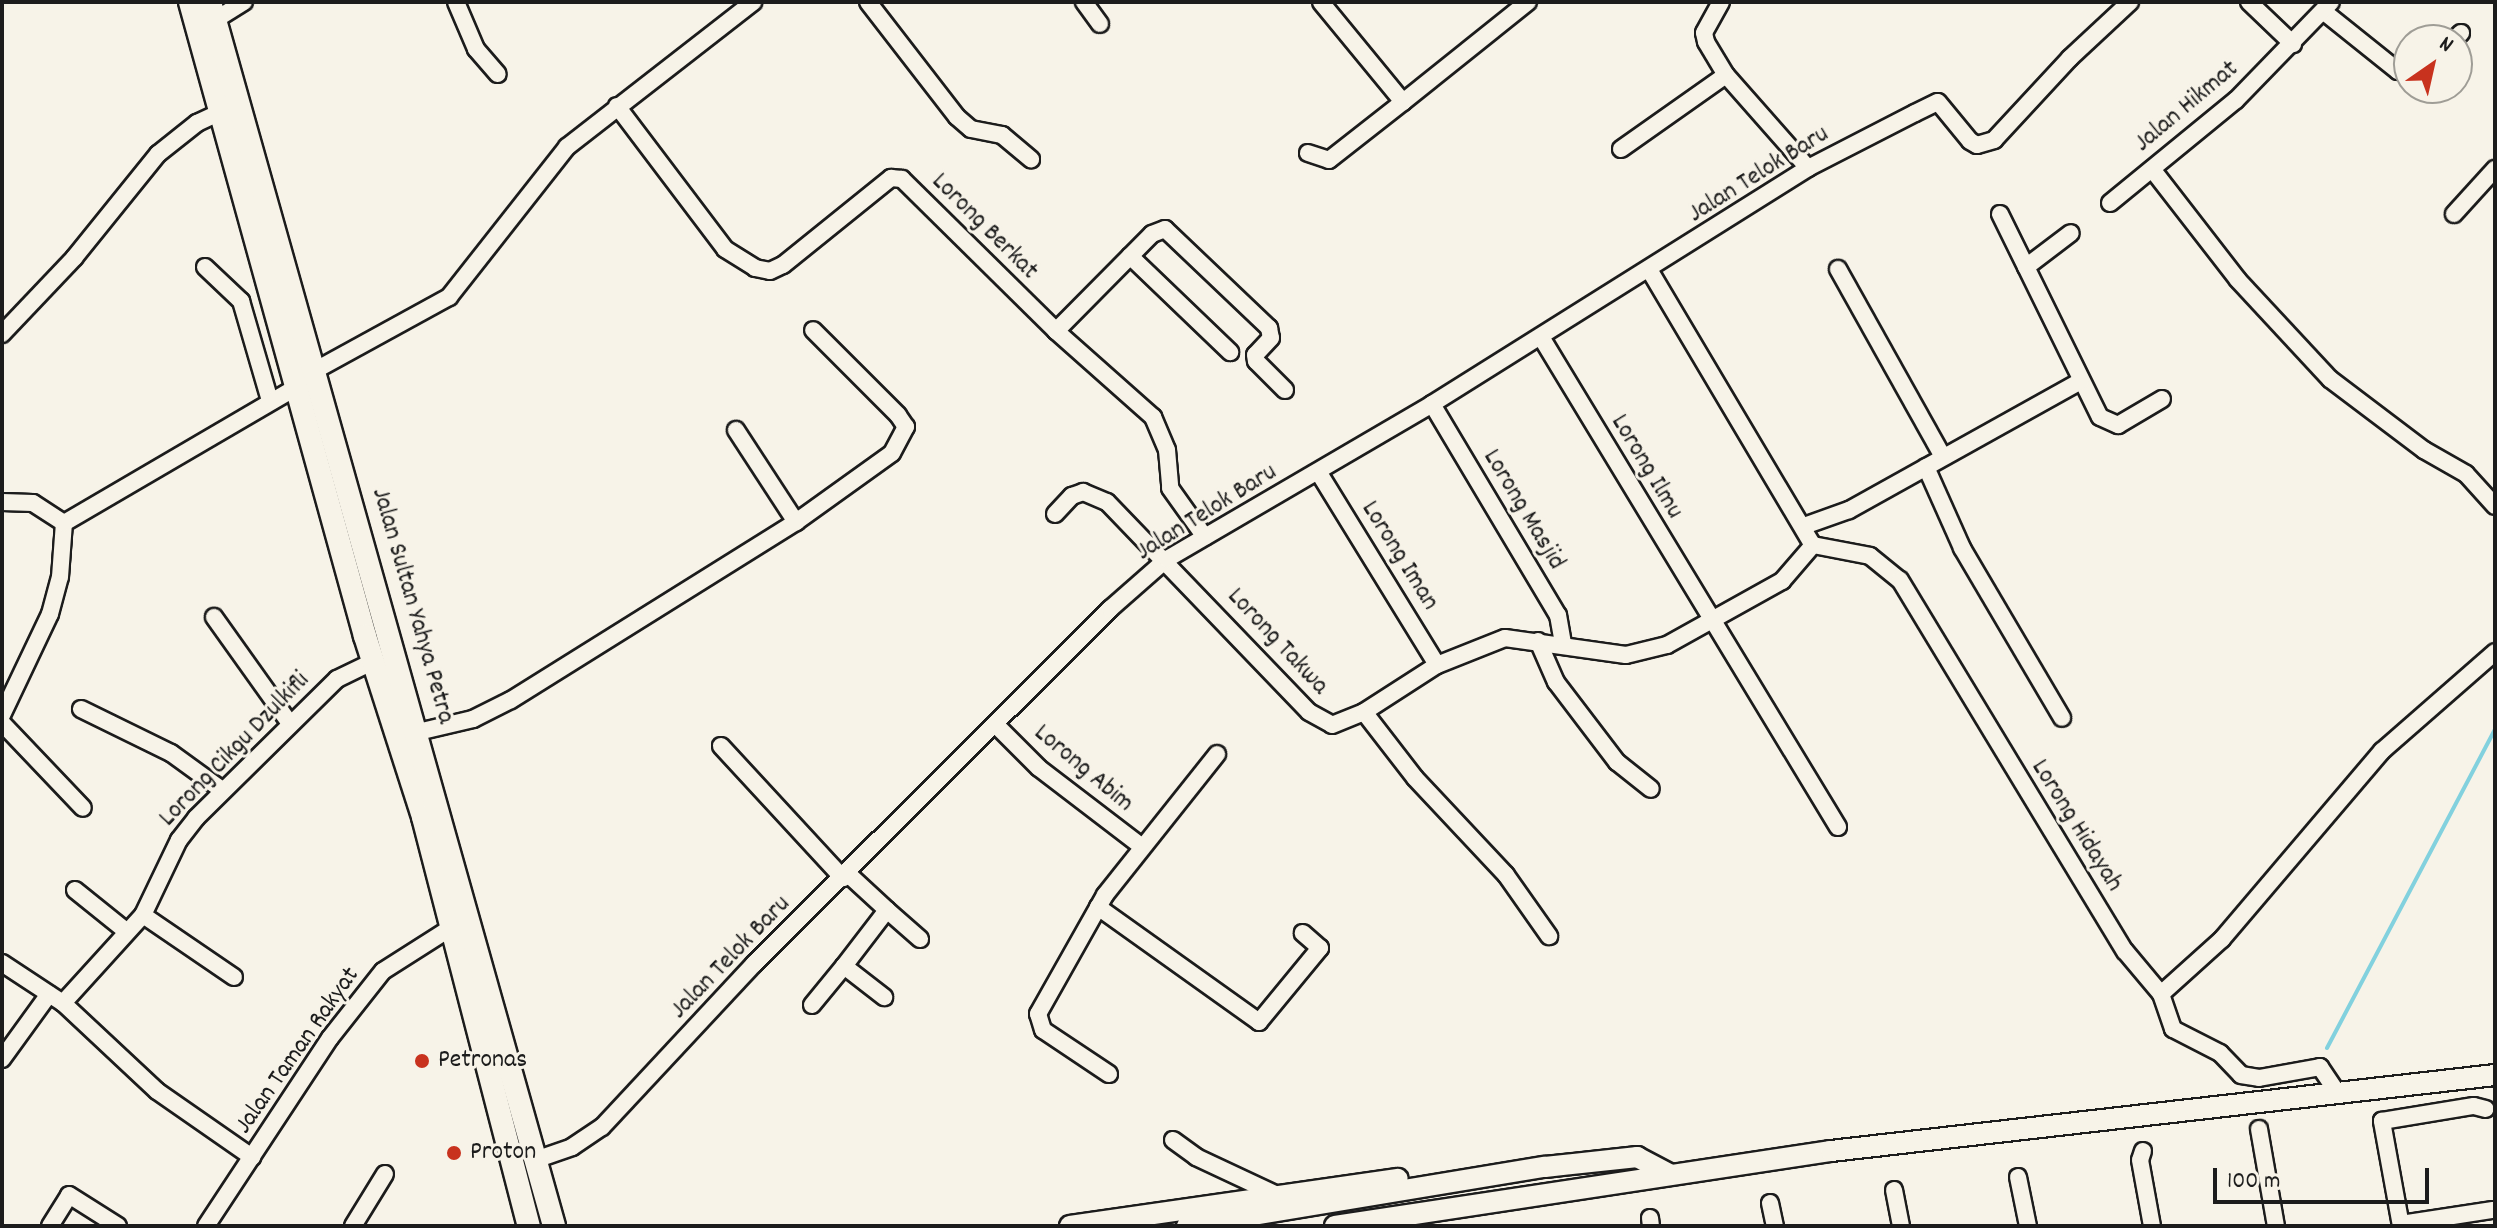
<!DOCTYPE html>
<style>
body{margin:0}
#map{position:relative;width:2497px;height:1228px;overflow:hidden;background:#f7f3e8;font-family:Dekko,sans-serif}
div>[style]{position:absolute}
.stream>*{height:4px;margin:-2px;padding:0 2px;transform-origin:2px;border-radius:2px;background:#82d1de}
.roads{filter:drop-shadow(2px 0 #1c1c1c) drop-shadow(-2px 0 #1c1c1c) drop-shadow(0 2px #1c1c1c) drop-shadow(0 -2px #1c1c1c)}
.minor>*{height:16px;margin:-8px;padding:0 8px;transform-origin:8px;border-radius:8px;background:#f7f3e8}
.major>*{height:20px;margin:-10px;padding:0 10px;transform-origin:10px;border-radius:10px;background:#f7f3e8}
.highway>*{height:22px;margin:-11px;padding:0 11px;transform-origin:11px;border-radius:11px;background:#f7f3e8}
.dots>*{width:22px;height:22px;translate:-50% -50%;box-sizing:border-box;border:4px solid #f7f3e8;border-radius:50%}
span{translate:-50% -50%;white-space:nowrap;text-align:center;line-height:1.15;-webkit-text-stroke:6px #f7f3e8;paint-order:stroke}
.street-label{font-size:26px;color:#1c1c1c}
.poi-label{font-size:26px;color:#1c1c1c}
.left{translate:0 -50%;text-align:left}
.frame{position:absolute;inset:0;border:4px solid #1c1c1c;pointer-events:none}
.north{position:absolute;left:2393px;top:24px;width:80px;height:80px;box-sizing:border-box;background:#f7f3e8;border:2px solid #9f9d96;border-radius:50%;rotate:34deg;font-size:22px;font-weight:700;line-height:32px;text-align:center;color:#1c1c1c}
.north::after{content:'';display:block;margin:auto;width:28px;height:36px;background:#c8321e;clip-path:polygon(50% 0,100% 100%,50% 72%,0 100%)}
.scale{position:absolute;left:2213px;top:1168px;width:216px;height:36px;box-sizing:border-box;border:4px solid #1c1c1c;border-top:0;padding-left:10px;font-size:24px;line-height:28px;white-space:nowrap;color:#1c1c1c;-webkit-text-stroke:6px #f7f3e8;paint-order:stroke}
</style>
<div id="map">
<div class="stream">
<div style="left:2327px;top:1048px;width:360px;rotate:-62.2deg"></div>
</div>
<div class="roads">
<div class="minor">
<div style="left:456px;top:2px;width:51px;rotate:66.9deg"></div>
<div style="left:476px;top:49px;width:33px;rotate:49deg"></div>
<div style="left:868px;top:2px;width:145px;rotate:52.3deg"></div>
<div style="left:957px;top:117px;width:18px;rotate:41deg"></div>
<div style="left:971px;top:129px;width:32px;rotate:11deg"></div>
<div style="left:1002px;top:135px;width:38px;rotate:40deg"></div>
<div style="left:1084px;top:2px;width:27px;rotate:54deg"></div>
<div style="left:1721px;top:2px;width:35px;rotate:119deg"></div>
<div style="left:1704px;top:33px;width:9px;rotate:77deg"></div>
<div style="left:1706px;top:42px;width:39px;rotate:59deg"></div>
<div style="left:1726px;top:75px;width:124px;rotate:48.6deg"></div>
<div style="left:2249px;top:2px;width:61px;rotate:43.7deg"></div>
<div style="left:2323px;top:11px;width:96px;rotate:38.7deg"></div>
<div style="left:2398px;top:71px;width:11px;rotate:5deg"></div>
<div style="left:215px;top:20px;width:34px;rotate:-32deg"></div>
<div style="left:2454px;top:40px;width:10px;rotate:-45deg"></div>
<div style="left:1403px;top:102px;width:160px;rotate:-38.7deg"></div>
<div style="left:617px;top:106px;width:179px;rotate:52.9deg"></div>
<div style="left:725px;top:249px;width:36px;rotate:32deg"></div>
<div style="left:755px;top:268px;width:15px;rotate:11deg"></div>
<div style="left:770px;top:271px;width:14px;rotate:-25deg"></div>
<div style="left:783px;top:265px;width:139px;rotate:-38.9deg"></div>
<div style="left:891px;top:178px;width:11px;rotate:5deg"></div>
<div style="left:902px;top:179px;width:216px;rotate:44.6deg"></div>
<div style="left:1056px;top:331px;width:130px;rotate:41.6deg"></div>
<div style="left:1153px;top:417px;width:36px;rotate:67deg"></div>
<div style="left:1167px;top:450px;width:38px;rotate:85deg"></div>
<div style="left:1170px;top:488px;width:60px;rotate:54.5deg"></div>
<div style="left:1621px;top:149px;width:128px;rotate:-35.2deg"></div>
<div style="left:1308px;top:153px;width:22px;rotate:18deg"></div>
<div style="left:1329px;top:160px;width:94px;rotate:-38.1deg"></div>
<div style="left:1403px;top:102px;width:129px;rotate:-129.4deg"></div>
<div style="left:2152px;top:169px;width:140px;rotate:52.2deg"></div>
<div style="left:2238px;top:280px;width:135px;rotate:47.1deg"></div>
<div style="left:2330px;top:379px;width:118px;rotate:37.1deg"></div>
<div style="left:2424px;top:450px;width:48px;rotate:29.7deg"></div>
<div style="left:2466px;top:474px;width:43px;rotate:47.8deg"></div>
<div style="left:2110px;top:203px;width:163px;rotate:-39.3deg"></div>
<div style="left:2236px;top:100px;width:136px;rotate:-45.9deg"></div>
<div style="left:2000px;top:214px;width:226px;rotate:63.8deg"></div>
<div style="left:2100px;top:417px;width:20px;rotate:24deg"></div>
<div style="left:2118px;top:425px;width:51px;rotate:-30.6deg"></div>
<div style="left:2454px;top:214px;width:61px;rotate:-47.7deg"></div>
<div style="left:1130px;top:256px;width:139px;rotate:43.8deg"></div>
<div style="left:205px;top:267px;width:50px;rotate:43.4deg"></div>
<div style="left:241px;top:301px;width:104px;rotate:73.8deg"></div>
<div style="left:2026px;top:267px;width:56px;rotate:-37.1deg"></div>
<div style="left:1838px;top:269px;width:215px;rotate:60.8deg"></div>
<div style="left:1650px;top:271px;width:319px;rotate:59.3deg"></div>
<div style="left:1056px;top:331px;width:136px;rotate:-45.3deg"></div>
<div style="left:1152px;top:234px;width:14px;rotate:-21deg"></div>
<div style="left:1165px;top:229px;width:144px;rotate:43.6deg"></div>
<div style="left:1269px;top:328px;width:10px;rotate:79deg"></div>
<div style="left:1271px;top:338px;width:23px;rotate:133deg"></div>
<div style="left:1255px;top:355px;width:6px;rotate:81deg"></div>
<div style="left:1256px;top:361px;width:41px;rotate:45deg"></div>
<div style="left:2px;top:334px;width:105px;rotate:-46.5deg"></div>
<div style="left:74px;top:258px;width:134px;rotate:-51.1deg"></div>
<div style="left:158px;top:154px;width:50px;rotate:-38.5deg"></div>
<div style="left:197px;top:123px;width:26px;rotate:-25deg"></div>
<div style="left:1541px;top:337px;width:573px;rotate:58.78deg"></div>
<div style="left:316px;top:370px;width:152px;rotate:-28.8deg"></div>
<div style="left:449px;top:297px;width:191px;rotate:-51.8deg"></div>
<div style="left:567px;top:147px;width:236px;rotate:-37.9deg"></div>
<div style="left:1432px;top:404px;width:246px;rotate:59.2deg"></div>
<div style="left:1558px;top:615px;width:29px;rotate:80deg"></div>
<div style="left:736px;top:430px;width:110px;rotate:56.9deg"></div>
<div style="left:1926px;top:467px;width:89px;rotate:66deg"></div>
<div style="left:1962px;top:548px;width:197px;rotate:59.5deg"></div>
<div style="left:1319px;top:473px;width:225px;rotate:58.4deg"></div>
<div style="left:2px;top:502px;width:31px;rotate:2deg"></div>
<div style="left:33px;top:503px;width:37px;rotate:33deg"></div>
<div style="left:1055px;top:514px;width:25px;rotate:-47deg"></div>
<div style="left:1072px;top:496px;width:12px;rotate:-20deg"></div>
<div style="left:1083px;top:492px;width:26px;rotate:23deg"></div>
<div style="left:1107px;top:502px;width:291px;rotate:46.1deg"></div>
<div style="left:1309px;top:712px;width:26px;rotate:29deg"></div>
<div style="left:1332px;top:725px;width:35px;rotate:-22deg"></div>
<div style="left:1364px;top:712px;width:87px;rotate:-32.8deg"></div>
<div style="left:1437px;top:665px;width:73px;rotate:-21.7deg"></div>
<div style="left:1505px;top:638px;width:122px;rotate:8deg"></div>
<div style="left:1626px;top:655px;width:42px;rotate:-13.7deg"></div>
<div style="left:1667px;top:645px;width:132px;rotate:-29.1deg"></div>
<div style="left:1782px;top:581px;width:48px;rotate:-49.3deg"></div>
<div style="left:1804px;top:526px;width:48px;rotate:-19.6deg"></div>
<div style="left:1849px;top:510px;width:265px;rotate:-29.1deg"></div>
<div style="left:1813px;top:545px;width:58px;rotate:10.9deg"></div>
<div style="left:1870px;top:556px;width:38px;rotate:39deg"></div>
<div style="left:1900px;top:580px;width:434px;rotate:58.8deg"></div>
<div style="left:2125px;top:951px;width:56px;rotate:50.1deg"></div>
<div style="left:2161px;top:994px;width:37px;rotate:71deg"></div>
<div style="left:2173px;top:1029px;width:53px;rotate:27.1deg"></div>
<div style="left:2220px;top:1053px;width:30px;rotate:46deg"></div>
<div style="left:2241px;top:1075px;width:18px;rotate:9deg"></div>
<div style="left:2259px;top:1078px;width:62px;rotate:-10.2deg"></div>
<div style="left:2320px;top:1067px;width:30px;rotate:56deg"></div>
<div style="left:214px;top:617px;width:129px;rotate:54.5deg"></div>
<div style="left:1538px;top:641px;width:45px;rotate:66.3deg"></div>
<div style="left:1556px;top:682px;width:101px;rotate:52.7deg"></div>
<div style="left:1617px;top:762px;width:43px;rotate:38.5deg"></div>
<div style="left:81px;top:709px;width:100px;rotate:26.1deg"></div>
<div style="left:171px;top:753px;width:63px;rotate:36deg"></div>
<div style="left:1364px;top:712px;width:83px;rotate:52.3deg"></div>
<div style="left:1415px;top:778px;width:133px;rotate:46.8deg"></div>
<div style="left:1506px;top:875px;width:75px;rotate:54.8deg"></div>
<div style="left:2px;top:715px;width:112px;rotate:-64.6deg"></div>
<div style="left:50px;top:614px;width:38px;rotate:-75deg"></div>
<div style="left:60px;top:577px;width:54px;rotate:-85.8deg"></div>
<div style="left:64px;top:523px;width:270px;rotate:-30.3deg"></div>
<div style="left:2px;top:723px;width:117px;rotate:46.4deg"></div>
<div style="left:997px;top:726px;width:59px;rotate:45deg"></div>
<div style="left:1039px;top:768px;width:128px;rotate:37.4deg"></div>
<div style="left:418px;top:732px;width:57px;rotate:-13.3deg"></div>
<div style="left:473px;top:719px;width:42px;rotate:-26.6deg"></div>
<div style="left:511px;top:700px;width:336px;rotate:-32deg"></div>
<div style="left:796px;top:522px;width:118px;rotate:-35.7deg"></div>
<div style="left:892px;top:453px;width:30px;rotate:-62deg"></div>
<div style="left:906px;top:427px;width:14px;rotate:-124deg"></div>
<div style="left:898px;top:415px;width:120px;rotate:-135deg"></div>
<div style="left:721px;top:746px;width:180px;rotate:47.3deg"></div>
<div style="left:848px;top:874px;width:53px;rotate:42.7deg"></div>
<div style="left:887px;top:910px;width:71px;rotate:127.5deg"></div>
<div style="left:844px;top:966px;width:51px;rotate:37.8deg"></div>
<div style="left:75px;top:890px;width:65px;rotate:38.8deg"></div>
<div style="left:1098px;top:907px;width:198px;rotate:35.5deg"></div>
<div style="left:1259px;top:1022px;width:96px;rotate:-50.5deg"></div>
<div style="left:1320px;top:948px;width:23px;rotate:-139deg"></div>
<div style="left:887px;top:910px;width:44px;rotate:41.3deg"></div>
<div style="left:143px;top:915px;width:110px;rotate:34.3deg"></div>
<div style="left:2px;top:963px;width:73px;rotate:33.3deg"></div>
<div style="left:63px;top:1003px;width:129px;rotate:43.1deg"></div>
<div style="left:157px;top:1091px;width:116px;rotate:34.8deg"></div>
<div style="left:2161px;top:994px;width:82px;rotate:-42deg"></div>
<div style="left:2222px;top:939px;width:247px;rotate:-49.6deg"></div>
<div style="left:2382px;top:751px;width:150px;rotate:-41.2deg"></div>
<div style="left:63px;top:1003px;width:119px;rotate:-47.7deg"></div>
<div style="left:143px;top:915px;width:83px;rotate:-64.4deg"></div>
<div style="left:179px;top:840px;width:28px;rotate:-52deg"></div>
<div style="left:196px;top:818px;width:198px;rotate:-44.6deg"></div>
<div style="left:337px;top:679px;width:41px;rotate:-25.9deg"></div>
<div style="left:812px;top:1005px;width:50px;rotate:-50.6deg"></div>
<div style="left:2px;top:1059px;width:80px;rotate:-54.1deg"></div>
<div style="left:1109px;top:1074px;width:79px;rotate:-146.3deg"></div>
<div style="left:1043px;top:1030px;width:17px;rotate:-107deg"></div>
<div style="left:1038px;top:1014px;width:137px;rotate:-60.6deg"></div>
<div style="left:1105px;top:895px;width:180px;rotate:-51.5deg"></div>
<div style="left:2259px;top:1129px;width:98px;rotate:80.1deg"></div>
<div style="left:1173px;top:1140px;width:29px;rotate:36deg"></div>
<div style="left:1196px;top:1157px;width:89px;rotate:25.1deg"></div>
<div style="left:2143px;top:1151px;width:9px;rotate:108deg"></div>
<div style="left:2140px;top:1160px;width:67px;rotate:79.7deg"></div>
<div style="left:535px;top:1160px;width:39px;rotate:-19deg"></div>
<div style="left:572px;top:1147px;width:36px;rotate:-34deg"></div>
<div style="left:602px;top:1127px;width:223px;rotate:-47deg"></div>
<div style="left:754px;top:964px;width:503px;rotate:-44.92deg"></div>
<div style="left:1110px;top:609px;width:76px;rotate:-41.3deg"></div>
<div style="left:1167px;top:559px;width:307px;rotate:-30.3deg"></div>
<div style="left:1432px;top:404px;width:444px;rotate:-32.1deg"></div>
<div style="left:1808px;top:168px;width:120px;rotate:-27.2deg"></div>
<div style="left:1915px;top:113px;width:25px;rotate:-26deg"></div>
<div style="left:1938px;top:102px;width:50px;rotate:50.6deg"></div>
<div style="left:1970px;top:141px;width:8px;rotate:30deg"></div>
<div style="left:1977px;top:145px;width:18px;rotate:-16deg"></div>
<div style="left:1994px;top:140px;width:112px;rotate:-47.2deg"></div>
<div style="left:2070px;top:58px;width:82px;rotate:-43deg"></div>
<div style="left:2018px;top:1177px;width:50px;rotate:78.5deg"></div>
<div style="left:1894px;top:1190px;width:37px;rotate:79deg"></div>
<div style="left:1770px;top:1203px;width:24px;rotate:78deg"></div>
<div style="left:1650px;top:1218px;width:8px;rotate:83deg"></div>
<div style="left:2401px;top:1224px;width:93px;rotate:-8.7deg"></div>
<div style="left:50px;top:1226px;width:36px;rotate:-58deg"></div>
<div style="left:69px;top:1195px;width:58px;rotate:32.3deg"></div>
<div style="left:206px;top:1226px;width:225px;rotate:-56.6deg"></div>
<div style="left:330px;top:1038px;width:85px;rotate:-51.7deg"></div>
<div style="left:383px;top:971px;width:82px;rotate:-32.5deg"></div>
<div style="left:353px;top:1226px;width:61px;rotate:-58.4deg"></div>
<div style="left:2401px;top:1226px;width:107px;rotate:-100.3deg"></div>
<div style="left:2382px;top:1121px;width:93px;rotate:-9.3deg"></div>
<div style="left:2474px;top:1106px;width:12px;rotate:14deg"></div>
</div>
<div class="major">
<div style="left:1070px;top:1226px;width:331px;rotate:-8.2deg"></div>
<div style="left:1187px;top:1226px;width:363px;rotate:-9.4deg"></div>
<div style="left:1545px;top:1167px;width:93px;rotate:-6.2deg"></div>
<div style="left:1637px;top:1157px;width:36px;rotate:28deg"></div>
<div style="left:1335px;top:1226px;width:502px;rotate:-8.6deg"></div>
<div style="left:1831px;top:1151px;width:668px;rotate:-6.53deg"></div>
</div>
<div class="highway">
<div style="left:190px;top:2px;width:658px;rotate:74.57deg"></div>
<div style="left:365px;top:636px;width:190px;rotate:72.2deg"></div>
<div style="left:423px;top:817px;width:423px;rotate:75.5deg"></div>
<div style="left:210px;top:2px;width:1271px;rotate:74.3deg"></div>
</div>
</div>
<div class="dots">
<div style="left:422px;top:1061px;background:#c8321e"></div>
<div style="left:454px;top:1153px;background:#c8321e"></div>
</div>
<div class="street-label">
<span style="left:2187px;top:107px;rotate:-40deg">Jalan Hikmat</span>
<span style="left:1759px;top:175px;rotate:-32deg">Jalan Telok Baru</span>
<span style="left:984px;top:227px;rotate:45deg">Lorong Berkat</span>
<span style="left:1646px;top:467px;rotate:59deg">Lorong Ilmu</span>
<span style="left:1523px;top:510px;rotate:59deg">Lorong Masjid</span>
<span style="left:1207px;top:513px;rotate:-32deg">Jalan Telok Baru</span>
<span style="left:1399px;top:556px;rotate:58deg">Lorong Iman</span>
<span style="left:412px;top:606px;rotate:74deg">Jalan Sultan Yahya Petra</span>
<span style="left:1277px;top:642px;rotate:47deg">Lorong Takwa</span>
<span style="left:235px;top:750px;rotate:-46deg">Lorong Cikgu Dzulkifli</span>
<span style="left:1083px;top:769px;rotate:40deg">Lorong Abim</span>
<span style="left:2076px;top:826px;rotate:58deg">Lorong Hidayah</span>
<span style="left:731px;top:958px;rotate:-46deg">Jalan Telok Baru</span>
<span style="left:298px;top:1051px;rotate:-55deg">Jalan Taman Rakyat</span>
</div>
<div class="poi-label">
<span class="left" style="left:438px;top:1061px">Petronas</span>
<span class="left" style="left:470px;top:1153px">Proton</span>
</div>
<div class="frame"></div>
<div class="north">N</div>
<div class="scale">100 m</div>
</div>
